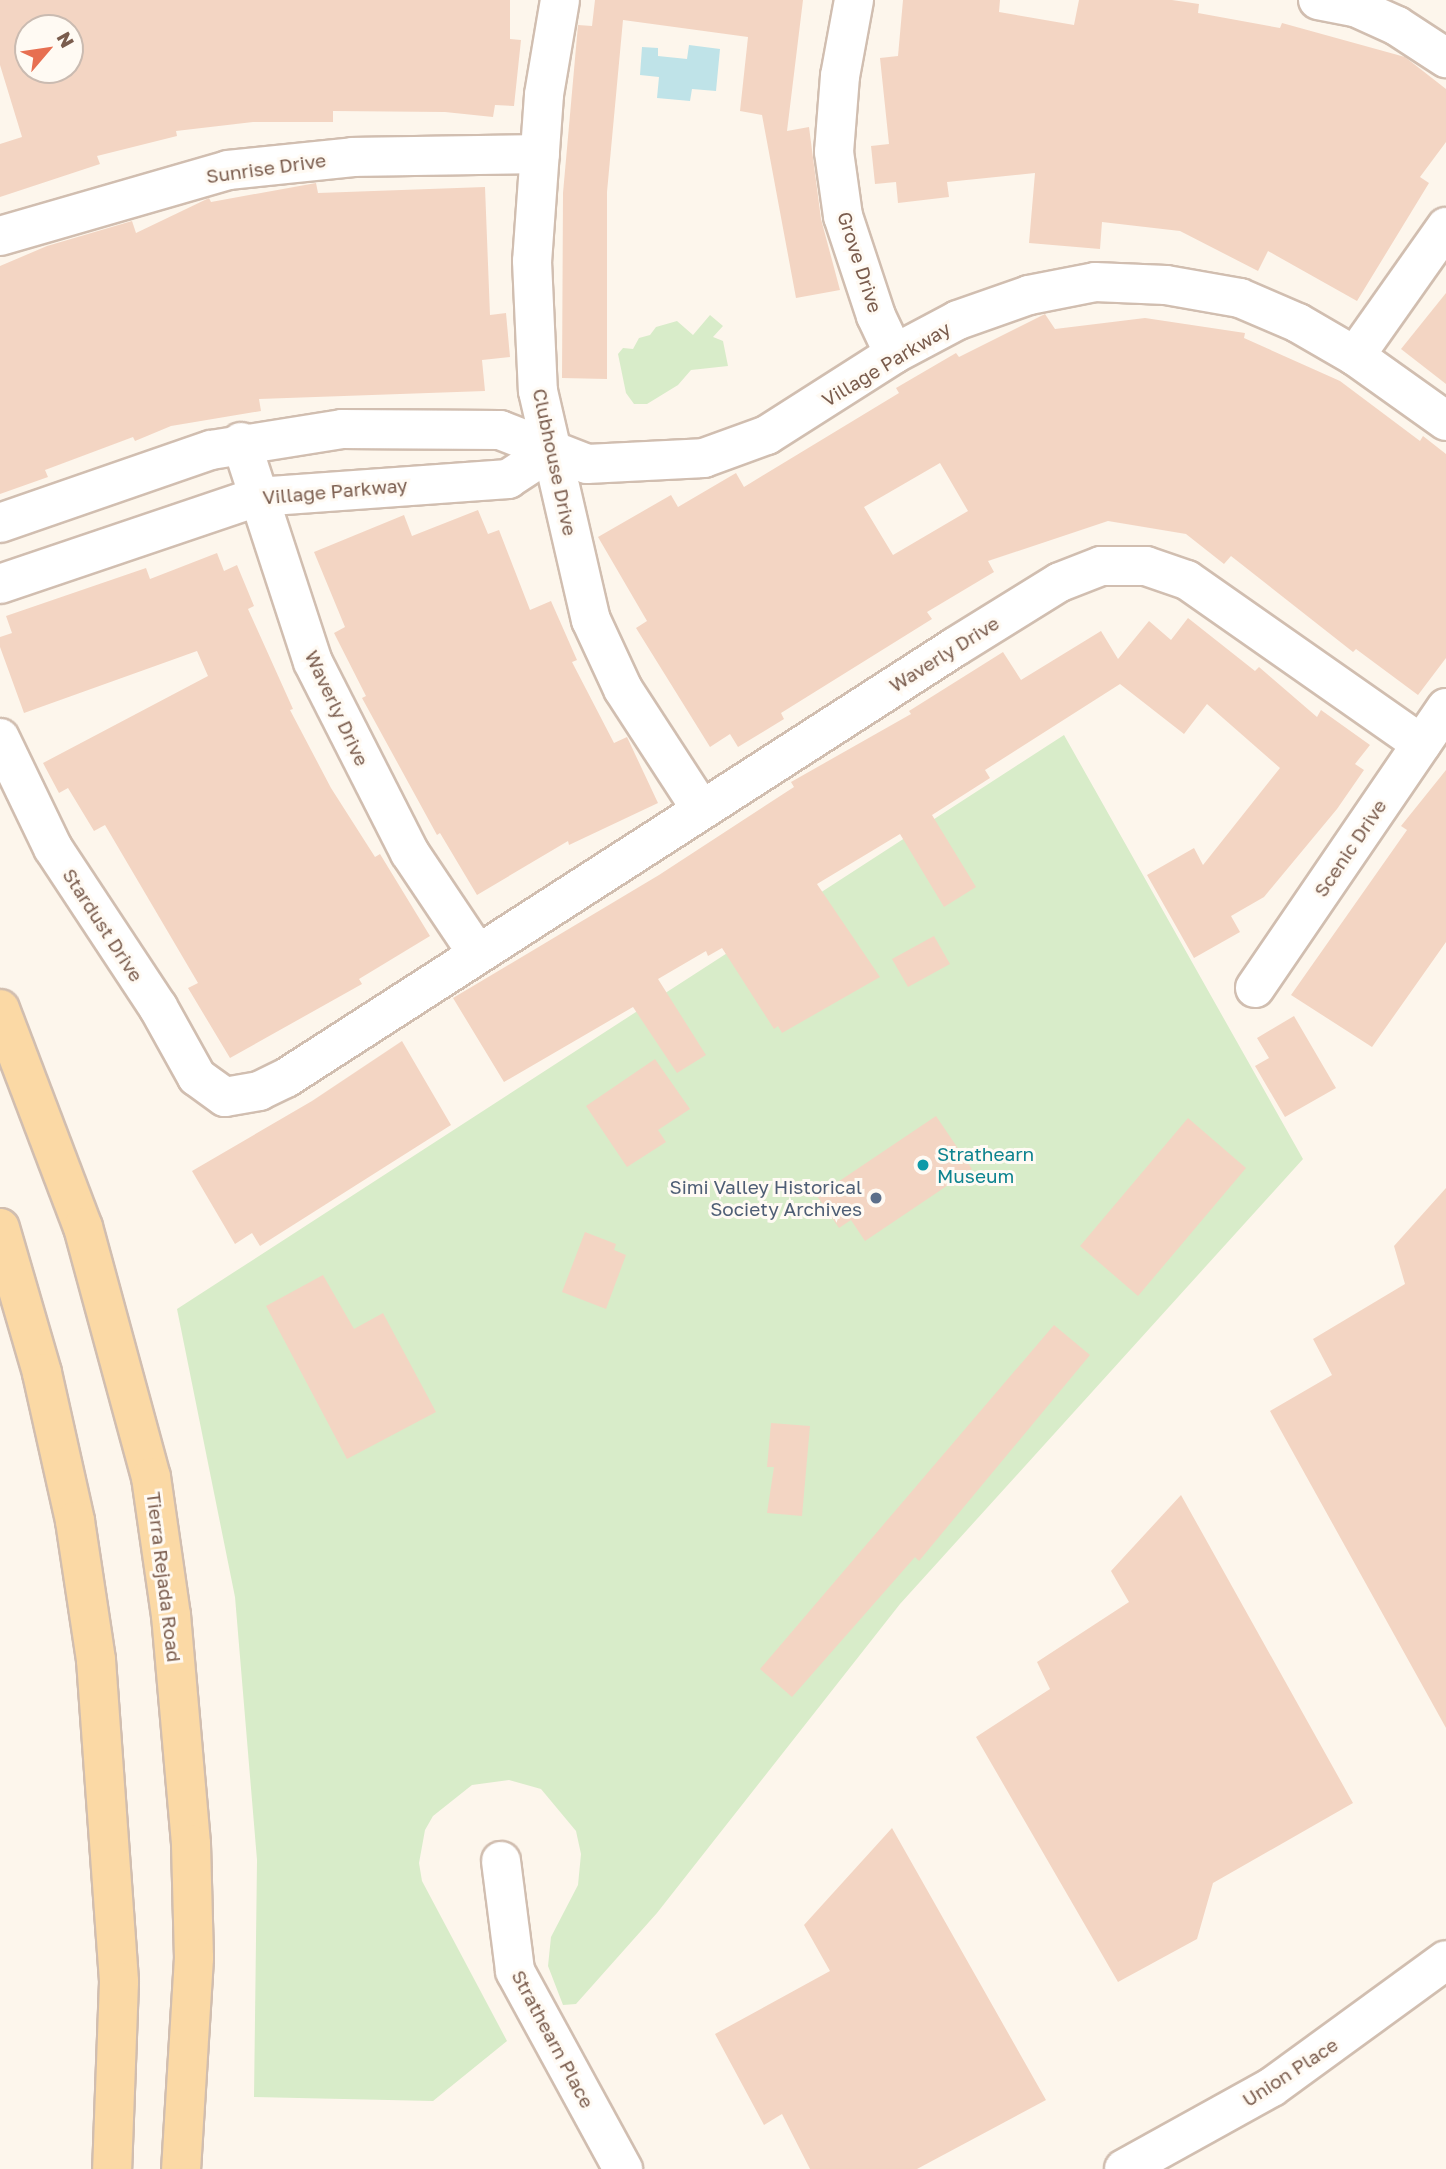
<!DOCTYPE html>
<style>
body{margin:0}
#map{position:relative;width:1446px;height:2169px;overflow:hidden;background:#fdf6ec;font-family:"Golos Text",sans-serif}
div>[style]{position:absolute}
.green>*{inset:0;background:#d8ecc9}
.water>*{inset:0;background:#bfe3e8}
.building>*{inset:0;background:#f3d5c3}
.roads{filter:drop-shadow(2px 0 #d1beb0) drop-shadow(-2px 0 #d1beb0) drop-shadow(0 2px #d1beb0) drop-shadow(0 -2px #d1beb0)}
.minor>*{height:38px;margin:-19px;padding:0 19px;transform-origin:19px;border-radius:19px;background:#fff}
.major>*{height:38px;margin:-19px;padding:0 19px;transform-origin:19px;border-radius:19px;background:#fbd9a5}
.dots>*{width:19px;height:19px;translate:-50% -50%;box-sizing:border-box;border:4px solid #fffaf3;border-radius:50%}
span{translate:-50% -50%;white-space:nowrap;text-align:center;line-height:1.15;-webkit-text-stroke:6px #fffaf3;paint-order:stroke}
.street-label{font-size:19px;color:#7a5c4d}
.culture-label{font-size:19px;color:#0d838f}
.left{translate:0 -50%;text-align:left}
.service-label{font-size:19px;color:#4e5e75}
.right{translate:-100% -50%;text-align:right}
.north{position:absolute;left:14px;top:14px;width:70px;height:70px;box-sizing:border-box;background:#fffaf3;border:2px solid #cabbb1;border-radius:50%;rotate:61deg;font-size:19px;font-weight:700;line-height:28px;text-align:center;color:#7a5c4d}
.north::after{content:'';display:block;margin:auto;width:24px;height:32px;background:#e76f51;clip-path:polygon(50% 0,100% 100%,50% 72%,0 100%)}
</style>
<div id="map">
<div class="green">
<div style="clip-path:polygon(710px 315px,723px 326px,713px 337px,723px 341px,728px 366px,691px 370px,678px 385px,647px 404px,634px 404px,626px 393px,618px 354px,623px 348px,633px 349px,639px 338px,650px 335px,656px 327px,677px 321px,693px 335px)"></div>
<div style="clip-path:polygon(1064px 735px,1303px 1159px,900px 1604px,657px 1913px,576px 2004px,563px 2005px,548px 1966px,551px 1937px,578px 1885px,581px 1854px,576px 1831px,541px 1789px,509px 1780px,472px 1785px,433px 1816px,425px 1830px,419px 1863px,422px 1881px,507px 2041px,433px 2101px,254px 2097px,257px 1860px,235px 1597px,177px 1309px)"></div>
</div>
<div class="water">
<div style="clip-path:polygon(689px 45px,720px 49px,716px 91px,692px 89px,690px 101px,657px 98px,659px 77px,640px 75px,642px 47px,658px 48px,658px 56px,687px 59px)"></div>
</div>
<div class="building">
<div style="clip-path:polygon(evenodd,0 0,510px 0,510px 39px,521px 40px,514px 106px,495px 105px,493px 117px,445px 112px,333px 111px,333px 122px,253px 122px,176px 131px,177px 136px,97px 156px,100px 164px,0 197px,0 144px,22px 137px,0 65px,0 0,28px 28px,70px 28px,70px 70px,28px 70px,28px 28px)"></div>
<div style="clip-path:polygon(595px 0,803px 0,787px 131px,809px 127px,821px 219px,840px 290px,796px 298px,762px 115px,740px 111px,748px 37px,623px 20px,607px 192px,607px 379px,562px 378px,563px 193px,578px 25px,592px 26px)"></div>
<div style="clip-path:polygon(903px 0,1000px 0,999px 12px,1074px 25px,1079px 0,1172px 0,1199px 4px,1198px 13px,1280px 28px,1282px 23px,1405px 57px,1446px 89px,1446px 142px,1420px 177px,1429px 183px,1357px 301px,1268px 251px,1258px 271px,1180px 231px,1102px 222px,1100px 249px,1029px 243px,1035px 173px,947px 182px,949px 197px,898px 203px,896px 182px,875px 184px,871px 146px,889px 144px,880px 58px,898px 56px)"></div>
<div style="clip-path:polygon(316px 183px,318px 193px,485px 187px,490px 315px,506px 313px,510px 357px,482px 360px,485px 391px,259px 399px,261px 411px,171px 426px,135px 441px,133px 437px,45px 470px,48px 477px,0 494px,0 266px,47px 246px,132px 221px,136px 233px,209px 198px,211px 202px)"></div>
<div style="clip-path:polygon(1446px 293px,1446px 384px,1401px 349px)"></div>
<div style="clip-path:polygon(evenodd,1045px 314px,1055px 329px,1145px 318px,1245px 333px,1244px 338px,1340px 381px,1420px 441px,1423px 436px,1446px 454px,1446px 658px,1418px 695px,1356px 649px,1353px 652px,1231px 556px,1224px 564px,1186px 534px,1108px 521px,988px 561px,994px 572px,927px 612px,932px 619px,781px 713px,784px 719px,738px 747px,730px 734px,710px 747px,636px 628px,647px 621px,598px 537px,671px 495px,678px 507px,736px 473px,744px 487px,899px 393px,896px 388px,956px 353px,959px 357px,1045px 314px,940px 463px,968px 511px,893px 555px,864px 507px,940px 463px)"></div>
<div style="clip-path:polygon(478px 510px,488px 534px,499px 530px,530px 610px,551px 601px,577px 660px,572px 662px,614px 743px,627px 737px,658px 803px,569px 845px,568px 841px,477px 895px,440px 833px,437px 835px,362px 698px,366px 696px,334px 633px,345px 627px,314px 552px,404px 515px,412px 536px)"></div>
<div style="clip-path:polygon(217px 553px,224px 571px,237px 565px,254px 606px,248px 609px,293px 709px,290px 710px,331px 788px,375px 857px,380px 854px,430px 936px,359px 979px,362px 984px,230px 1058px,188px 988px,198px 983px,105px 825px,94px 831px,68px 788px,59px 793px,43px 763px,208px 676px,197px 651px,24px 713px,0 647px,0 637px,12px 633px,6px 616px,146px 568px,150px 579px)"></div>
<div style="clip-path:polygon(1188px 618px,1255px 671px,1259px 667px,1317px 717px,1321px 710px,1370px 745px,1355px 764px,1364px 770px,1337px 809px,1264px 897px,1231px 916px,1240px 932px,1194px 958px,1147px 875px,1194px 848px,1203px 865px,1280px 768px,1207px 704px,1184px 734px,1120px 684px,985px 770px,990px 778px,932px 815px,976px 887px,944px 907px,900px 834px,817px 884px,880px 977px,782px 1033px,778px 1026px,774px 1029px,722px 948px,708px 956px,706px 951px,658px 979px,706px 1055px,677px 1073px,633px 1007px,504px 1082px,453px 998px,659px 875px,794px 787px,791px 782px,911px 714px,909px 711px,1003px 652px,1021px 680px,1101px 631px,1118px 659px,1149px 621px,1171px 640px)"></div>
<div style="clip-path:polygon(1446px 770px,1446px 942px,1372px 1047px,1291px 995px,1407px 830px,1401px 826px)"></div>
<div style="clip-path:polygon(934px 936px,950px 964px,908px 987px,892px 959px)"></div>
<div style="clip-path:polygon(1294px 1016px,1336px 1088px,1285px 1117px,1255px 1066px,1269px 1058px,1257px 1038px)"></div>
<div style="clip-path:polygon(402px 1041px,451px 1125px,260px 1246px,252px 1233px,235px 1244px,192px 1171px,312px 1101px)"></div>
<div style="clip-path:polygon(655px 1059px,690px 1109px,658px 1130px,666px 1142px,627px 1167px,586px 1106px)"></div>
<div style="clip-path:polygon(936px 1116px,972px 1169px,865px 1241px,851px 1220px,839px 1228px,817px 1196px)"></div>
<div style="clip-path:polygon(1188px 1118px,1246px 1168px,1138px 1296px,1080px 1246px)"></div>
<div style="clip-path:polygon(1446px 1188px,1446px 1728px,1270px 1411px,1332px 1375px,1313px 1339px,1405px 1284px,1394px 1246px)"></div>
<div style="clip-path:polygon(585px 1232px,616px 1244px,614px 1250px,626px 1255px,606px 1309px,562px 1292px)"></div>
<div style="clip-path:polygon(323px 1275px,354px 1329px,383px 1313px,436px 1412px,347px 1459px,266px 1306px)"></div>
<div style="clip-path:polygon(1054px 1325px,1090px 1355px,919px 1561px,915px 1557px,792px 1697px,760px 1669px)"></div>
<div style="clip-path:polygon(771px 1423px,810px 1426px,802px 1516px,767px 1513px,774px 1467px,767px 1467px)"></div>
<div style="clip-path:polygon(1181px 1495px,1353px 1803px,1213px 1883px,1197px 1939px,1118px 1982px,976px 1737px,1050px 1689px,1037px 1662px,1129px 1602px,1111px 1571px)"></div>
<div style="clip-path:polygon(892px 1828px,1046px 2100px,917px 2169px,810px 2169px,782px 2114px,764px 2125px,715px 2034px,830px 1971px,804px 1925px)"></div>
</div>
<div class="roads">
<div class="minor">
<div style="left:560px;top:0;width:96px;rotate:99.6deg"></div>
<div style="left:544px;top:95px;width:166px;rotate:94.1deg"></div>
<div style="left:532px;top:261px;width:130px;rotate:87.4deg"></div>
<div style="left:538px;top:391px;width:235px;rotate:77deg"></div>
<div style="left:591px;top:620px;width:76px;rotate:65.1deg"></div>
<div style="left:623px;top:689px;width:143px;rotate:57deg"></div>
<div style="left:854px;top:0;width:77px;rotate:100.4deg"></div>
<div style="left:840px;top:76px;width:76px;rotate:94.5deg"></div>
<div style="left:834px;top:152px;width:65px;rotate:82deg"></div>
<div style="left:843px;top:216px;width:105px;rotate:71.7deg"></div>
<div style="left:876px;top:316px;width:42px;rotate:64.7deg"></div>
<div style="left:1318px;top:0;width:38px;rotate:11deg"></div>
<div style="left:1355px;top:7px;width:46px;rotate:24.3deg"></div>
<div style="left:1397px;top:26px;width:59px;rotate:33.1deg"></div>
<div style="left:0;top:236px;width:237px;rotate:-16.1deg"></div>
<div style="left:228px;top:170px;width:126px;rotate:-5.9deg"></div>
<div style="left:353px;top:157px;width:187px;rotate:-0.9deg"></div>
<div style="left:1355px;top:356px;width:158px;rotate:-54.8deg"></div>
<div style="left:241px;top:442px;width:231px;rotate:71.9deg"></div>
<div style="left:313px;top:662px;width:214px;rotate:63.1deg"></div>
<div style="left:410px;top:853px;width:120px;rotate:56.2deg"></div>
<div style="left:0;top:523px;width:223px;rotate:-19.1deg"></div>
<div style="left:211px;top:450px;width:133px;rotate:-9.1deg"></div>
<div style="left:342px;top:429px;width:158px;rotate:0.4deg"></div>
<div style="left:500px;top:430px;width:93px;rotate:21.3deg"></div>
<div style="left:587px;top:464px;width:117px;rotate:-2.9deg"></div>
<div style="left:704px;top:458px;width:67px;rotate:-20.1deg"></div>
<div style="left:767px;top:435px;width:151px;rotate:-32.5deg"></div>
<div style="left:894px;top:354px;width:72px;rotate:-28deg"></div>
<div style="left:958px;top:320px;width:75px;rotate:-19.4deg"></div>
<div style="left:1029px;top:295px;width:67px;rotate:-11.1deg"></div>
<div style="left:1095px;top:282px;width:71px;rotate:2.4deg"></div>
<div style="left:1166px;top:285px;width:75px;rotate:10deg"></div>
<div style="left:1240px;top:298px;width:63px;rotate:23.3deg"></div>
<div style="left:1298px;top:323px;width:66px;rotate:30.1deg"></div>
<div style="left:1355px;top:356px;width:112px;rotate:35.5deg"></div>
<div style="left:0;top:584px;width:271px;rotate:-18.7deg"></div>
<div style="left:257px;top:497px;width:252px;rotate:-4.1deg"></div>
<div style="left:508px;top:479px;width:49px;rotate:-33.4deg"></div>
<div style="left:0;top:738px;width:122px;rotate:64.3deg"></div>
<div style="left:53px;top:848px;width:191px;rotate:56.6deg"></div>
<div style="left:158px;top:1007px;width:80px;rotate:60.9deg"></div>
<div style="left:197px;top:1077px;width:34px;rotate:36deg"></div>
<div style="left:225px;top:1097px;width:35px;rotate:-10deg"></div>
<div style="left:259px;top:1091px;width:30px;rotate:-26deg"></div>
<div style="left:286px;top:1078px;width:796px;rotate:-32.79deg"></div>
<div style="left:955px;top:647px;width:123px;rotate:-31.8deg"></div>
<div style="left:1060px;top:582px;width:44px;rotate:-21.3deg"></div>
<div style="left:1101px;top:566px;width:45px"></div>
<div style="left:1146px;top:566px;width:43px;rotate:18.9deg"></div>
<div style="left:1187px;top:580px;width:286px;rotate:35deg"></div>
<div style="left:1255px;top:988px;width:339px;rotate:-55.7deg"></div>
<div style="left:501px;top:1861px;width:111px;rotate:82.7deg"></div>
<div style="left:515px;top:1971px;width:226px;rotate:61.4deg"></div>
<div style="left:1124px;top:2169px;width:169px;rotate:-29deg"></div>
<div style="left:1272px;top:2087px;width:215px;rotate:-36.1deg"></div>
</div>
<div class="major">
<div style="left:0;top:1009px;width:233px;rotate:69.2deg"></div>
<div style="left:83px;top:1227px;width:259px;rotate:74.8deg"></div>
<div style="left:151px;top:1477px;width:139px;rotate:81.8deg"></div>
<div style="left:171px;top:1615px;width:230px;rotate:85deg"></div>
<div style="left:191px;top:1844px;width:114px;rotate:88.5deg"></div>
<div style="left:194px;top:1958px;width:211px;rotate:93.5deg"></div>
<div style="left:0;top:1228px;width:151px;rotate:73.8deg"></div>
<div style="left:42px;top:1373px;width:152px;rotate:77.4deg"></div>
<div style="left:75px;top:1521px;width:141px;rotate:81.4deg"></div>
<div style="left:96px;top:1660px;width:323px;rotate:85.9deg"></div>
<div style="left:119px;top:1982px;width:187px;rotate:92.1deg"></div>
</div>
</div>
<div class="dots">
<div style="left:923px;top:1165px;background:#0f9aa8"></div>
<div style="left:876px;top:1198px;background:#5c6f8a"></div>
</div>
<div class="street-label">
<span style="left:266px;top:168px;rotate:-8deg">Sunrise Drive</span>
<span style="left:860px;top:262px;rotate:72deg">Grove Drive</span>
<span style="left:886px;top:364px;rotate:-31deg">Village Parkway</span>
<span style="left:555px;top:462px;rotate:78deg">Clubhouse Drive</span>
<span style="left:335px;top:491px;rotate:-5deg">Village Parkway</span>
<span style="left:944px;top:654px;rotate:-32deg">Waverly Drive</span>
<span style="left:337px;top:708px;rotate:65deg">Waverly Drive</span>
<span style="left:1350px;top:848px;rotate:-56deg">Scenic Drive</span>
<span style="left:103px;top:925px;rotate:57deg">Stardust Drive</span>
<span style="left:164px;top:1577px;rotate:83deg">Tierra Rejada Road</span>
<span style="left:553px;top:2039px;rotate:62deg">Strathearn Place</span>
<span style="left:1290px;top:2072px;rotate:-33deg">Union Place</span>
</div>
<div class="culture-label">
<span class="left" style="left:937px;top:1165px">Strathearn<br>Museum</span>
</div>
<div class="service-label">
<span class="right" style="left:862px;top:1198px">Simi Valley Historical<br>Society Archives</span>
</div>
<div class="north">N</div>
</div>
